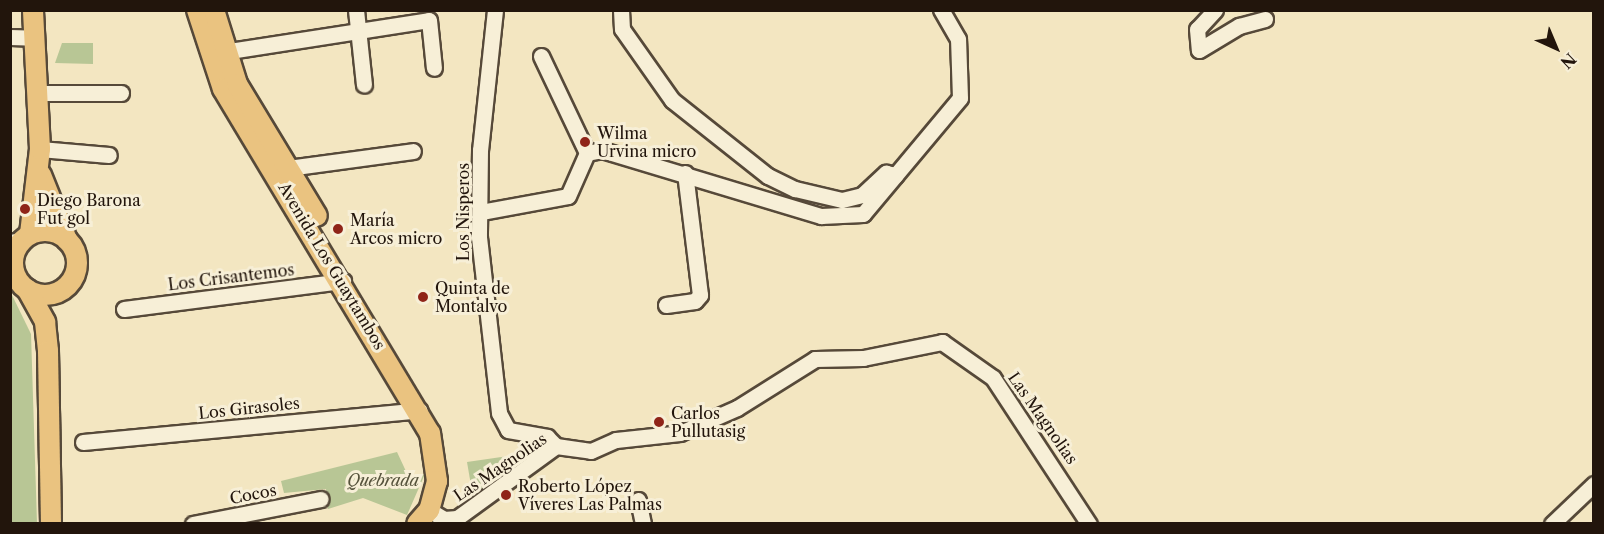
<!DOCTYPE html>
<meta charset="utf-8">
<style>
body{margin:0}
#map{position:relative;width:1604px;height:534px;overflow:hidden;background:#f3e6c1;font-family:"Libre Caslon Text",serif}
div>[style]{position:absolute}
.green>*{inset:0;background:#b8c695}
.roads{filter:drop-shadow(2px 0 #564939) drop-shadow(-2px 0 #564939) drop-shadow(0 2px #564939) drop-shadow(0 -2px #564939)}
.minor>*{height:15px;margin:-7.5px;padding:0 7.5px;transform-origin:7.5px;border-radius:7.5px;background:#f7efd7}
.major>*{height:20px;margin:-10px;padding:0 10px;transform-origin:10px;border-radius:10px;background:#eac380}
.major>.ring{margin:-10px;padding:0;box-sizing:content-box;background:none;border:20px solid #eac380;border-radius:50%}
.dots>*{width:16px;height:16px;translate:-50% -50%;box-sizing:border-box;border:3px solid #f7efd7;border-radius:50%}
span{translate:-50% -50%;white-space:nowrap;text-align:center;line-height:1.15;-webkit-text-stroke:6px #f7efd7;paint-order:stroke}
.poi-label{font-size:16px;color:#22150c}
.left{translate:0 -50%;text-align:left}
.street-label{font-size:16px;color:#22150c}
.park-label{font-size:16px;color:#56533c;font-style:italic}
.frame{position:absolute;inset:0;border:12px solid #22150c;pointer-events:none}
.north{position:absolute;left:1526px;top:18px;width:60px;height:60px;-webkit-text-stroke:4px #f7efd7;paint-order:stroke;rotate:136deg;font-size:16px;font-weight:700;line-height:24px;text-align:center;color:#22150c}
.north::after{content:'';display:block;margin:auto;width:21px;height:27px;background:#22150c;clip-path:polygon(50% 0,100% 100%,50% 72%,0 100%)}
</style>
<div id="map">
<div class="green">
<div style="clip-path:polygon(62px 43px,93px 43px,93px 64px,55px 63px)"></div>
<div style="clip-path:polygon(11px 293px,31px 334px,37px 523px,11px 523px)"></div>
<div style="clip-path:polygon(397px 452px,411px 482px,425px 474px,407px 515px,363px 498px,328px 509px,326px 489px,284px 493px,281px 481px)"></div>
<div style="clip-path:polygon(521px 454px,522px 466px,473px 497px,467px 462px)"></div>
</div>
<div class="roads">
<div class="minor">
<div style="left:356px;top:10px;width:75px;rotate:83.9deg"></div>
<div style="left:495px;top:10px;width:141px;rotate:96.1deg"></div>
<div style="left:480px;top:150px;width:87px;rotate:90.7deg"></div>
<div style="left:479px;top:237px;width:177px;rotate:83.5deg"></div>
<div style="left:499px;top:413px;width:19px;rotate:62deg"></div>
<div style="left:508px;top:430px;width:40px;rotate:10deg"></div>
<div style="left:547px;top:437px;width:13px;rotate:45deg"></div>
<div style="left:621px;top:10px;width:19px;rotate:87deg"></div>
<div style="left:622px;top:29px;width:87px;rotate:54.8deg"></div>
<div style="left:672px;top:100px;width:122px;rotate:38.4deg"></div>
<div style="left:768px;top:176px;width:30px;rotate:26deg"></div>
<div style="left:795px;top:189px;width:48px;rotate:13.2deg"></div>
<div style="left:842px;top:200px;width:21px;rotate:-14deg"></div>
<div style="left:862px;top:195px;width:33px;rotate:-43deg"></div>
<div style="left:886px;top:173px;width:10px;rotate:11deg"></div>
<div style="left:1215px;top:10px;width:26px;rotate:133deg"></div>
<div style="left:1197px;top:29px;width:21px;rotate:85deg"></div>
<div style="left:1199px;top:50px;width:47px;rotate:-31deg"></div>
<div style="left:1239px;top:26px;width:27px;rotate:-15deg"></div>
<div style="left:10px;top:37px;width:24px;rotate:2deg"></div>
<div style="left:223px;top:52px;width:208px;rotate:-8.8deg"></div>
<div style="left:429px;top:20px;width:48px;rotate:84.1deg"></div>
<div style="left:541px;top:56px;width:107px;rotate:64.6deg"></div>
<div style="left:37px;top:93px;width:84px"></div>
<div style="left:40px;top:149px;width:69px;rotate:5deg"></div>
<div style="left:587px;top:153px;width:15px;rotate:-11deg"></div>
<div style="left:602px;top:150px;width:229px;rotate:16.8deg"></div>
<div style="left:821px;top:216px;width:42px;rotate:-2.7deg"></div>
<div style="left:863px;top:214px;width:151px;rotate:-50.1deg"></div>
<div style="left:960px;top:98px;width:59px;rotate:-91.9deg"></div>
<div style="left:958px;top:39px;width:34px;rotate:-120deg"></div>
<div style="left:288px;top:168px;width:126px;rotate:-7.7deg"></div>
<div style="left:481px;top:212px;width:88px;rotate:-10.4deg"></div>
<div style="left:568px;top:196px;width:47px;rotate:-66.2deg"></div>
<div style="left:10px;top:242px;width:12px;rotate:-9deg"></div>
<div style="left:10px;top:275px;width:9px;rotate:32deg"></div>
<div style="left:666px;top:305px;width:29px;rotate:-8deg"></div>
<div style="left:695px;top:301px;width:8px;rotate:-50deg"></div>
<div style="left:700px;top:295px;width:123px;rotate:-97deg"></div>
<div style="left:124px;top:309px;width:221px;rotate:-7.3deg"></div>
<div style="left:83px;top:442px;width:338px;rotate:-5.4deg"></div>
<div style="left:556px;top:446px;width:35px;rotate:8deg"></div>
<div style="left:591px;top:451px;width:27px;rotate:-24deg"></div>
<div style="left:616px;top:440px;width:64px;rotate:-6.2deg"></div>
<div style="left:680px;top:433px;width:62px;rotate:-23.7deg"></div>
<div style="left:737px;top:408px;width:92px;rotate:-32.1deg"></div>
<div style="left:815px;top:359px;width:48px;rotate:-1.2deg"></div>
<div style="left:863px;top:358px;width:81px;rotate:-11.4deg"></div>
<div style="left:942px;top:342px;width:62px;rotate:35.2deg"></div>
<div style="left:993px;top:378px;width:175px;rotate:56.7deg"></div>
<div style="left:638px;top:500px;width:25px;rotate:78deg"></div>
<div style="left:429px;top:510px;width:17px;rotate:31deg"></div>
<div style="left:444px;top:519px;width:13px;rotate:-4deg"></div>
<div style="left:457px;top:518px;width:122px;rotate:-36deg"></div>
<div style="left:193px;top:524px;width:130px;rotate:-11.1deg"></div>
<div style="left:1552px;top:524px;width:58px;rotate:-43.6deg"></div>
</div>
<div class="major">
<div style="left:197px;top:10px;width:83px;rotate:71.8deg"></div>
<div style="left:223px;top:89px;width:401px;rotate:59deg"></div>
<div style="left:430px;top:433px;width:49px;rotate:81.7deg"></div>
<div style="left:437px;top:481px;width:30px;rotate:105deg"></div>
<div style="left:429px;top:510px;width:18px;rotate:131deg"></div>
<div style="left:214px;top:10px;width:77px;rotate:72.7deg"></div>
<div style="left:237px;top:84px;width:154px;rotate:58.8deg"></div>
<div style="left:41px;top:175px;width:70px;rotate:68.2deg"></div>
<div class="ring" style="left:13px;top:231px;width:44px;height:44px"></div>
<div style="left:30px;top:234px;width:86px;rotate:-83.3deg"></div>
<div style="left:40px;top:149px;width:139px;rotate:-92.9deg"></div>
<div style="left:27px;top:289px;width:38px;rotate:61deg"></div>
<div style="left:45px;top:322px;width:29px;rotate:84deg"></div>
<div style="left:48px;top:351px;width:173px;rotate:89deg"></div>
</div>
</div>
<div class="dots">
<div style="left:585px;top:142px;background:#8f2418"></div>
<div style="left:25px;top:209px;background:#8f2418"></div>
<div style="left:338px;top:229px;background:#8f2418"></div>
<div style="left:423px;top:297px;background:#8f2418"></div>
<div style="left:659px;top:422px;background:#8f2418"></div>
<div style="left:506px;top:495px;background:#8f2418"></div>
</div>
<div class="poi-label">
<span class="left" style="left:597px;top:142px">Wilma<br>Urvina micro</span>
<span class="left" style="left:37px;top:209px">Diego Barona<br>Fut gol</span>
<span class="left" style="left:350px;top:229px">María<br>Arcos micro</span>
<span class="left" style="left:435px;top:297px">Quinta de<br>Montalvo</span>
<span class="left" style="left:671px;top:422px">Carlos<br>Pullutasig</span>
<span class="left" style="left:518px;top:495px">Roberto López<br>Víveres Las Palmas</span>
</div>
<div class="street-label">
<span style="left:463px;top:212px;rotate:-90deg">Los Nisperos</span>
<span style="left:332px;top:266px;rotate:59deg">Avenida Los Guaytambos</span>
<span style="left:231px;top:277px;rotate:-7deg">Los Crisantemos</span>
<span style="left:249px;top:408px;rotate:-6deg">Los Girasoles</span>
<span style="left:1043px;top:418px;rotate:55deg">Las Magnolias</span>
<span style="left:500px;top:467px;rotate:-34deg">Las Magnolias</span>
<span style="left:253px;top:494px;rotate:-11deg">Cocos</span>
</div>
<div class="park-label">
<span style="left:383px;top:480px">Quebrada</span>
</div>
<div class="frame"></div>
<div class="north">N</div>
</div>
